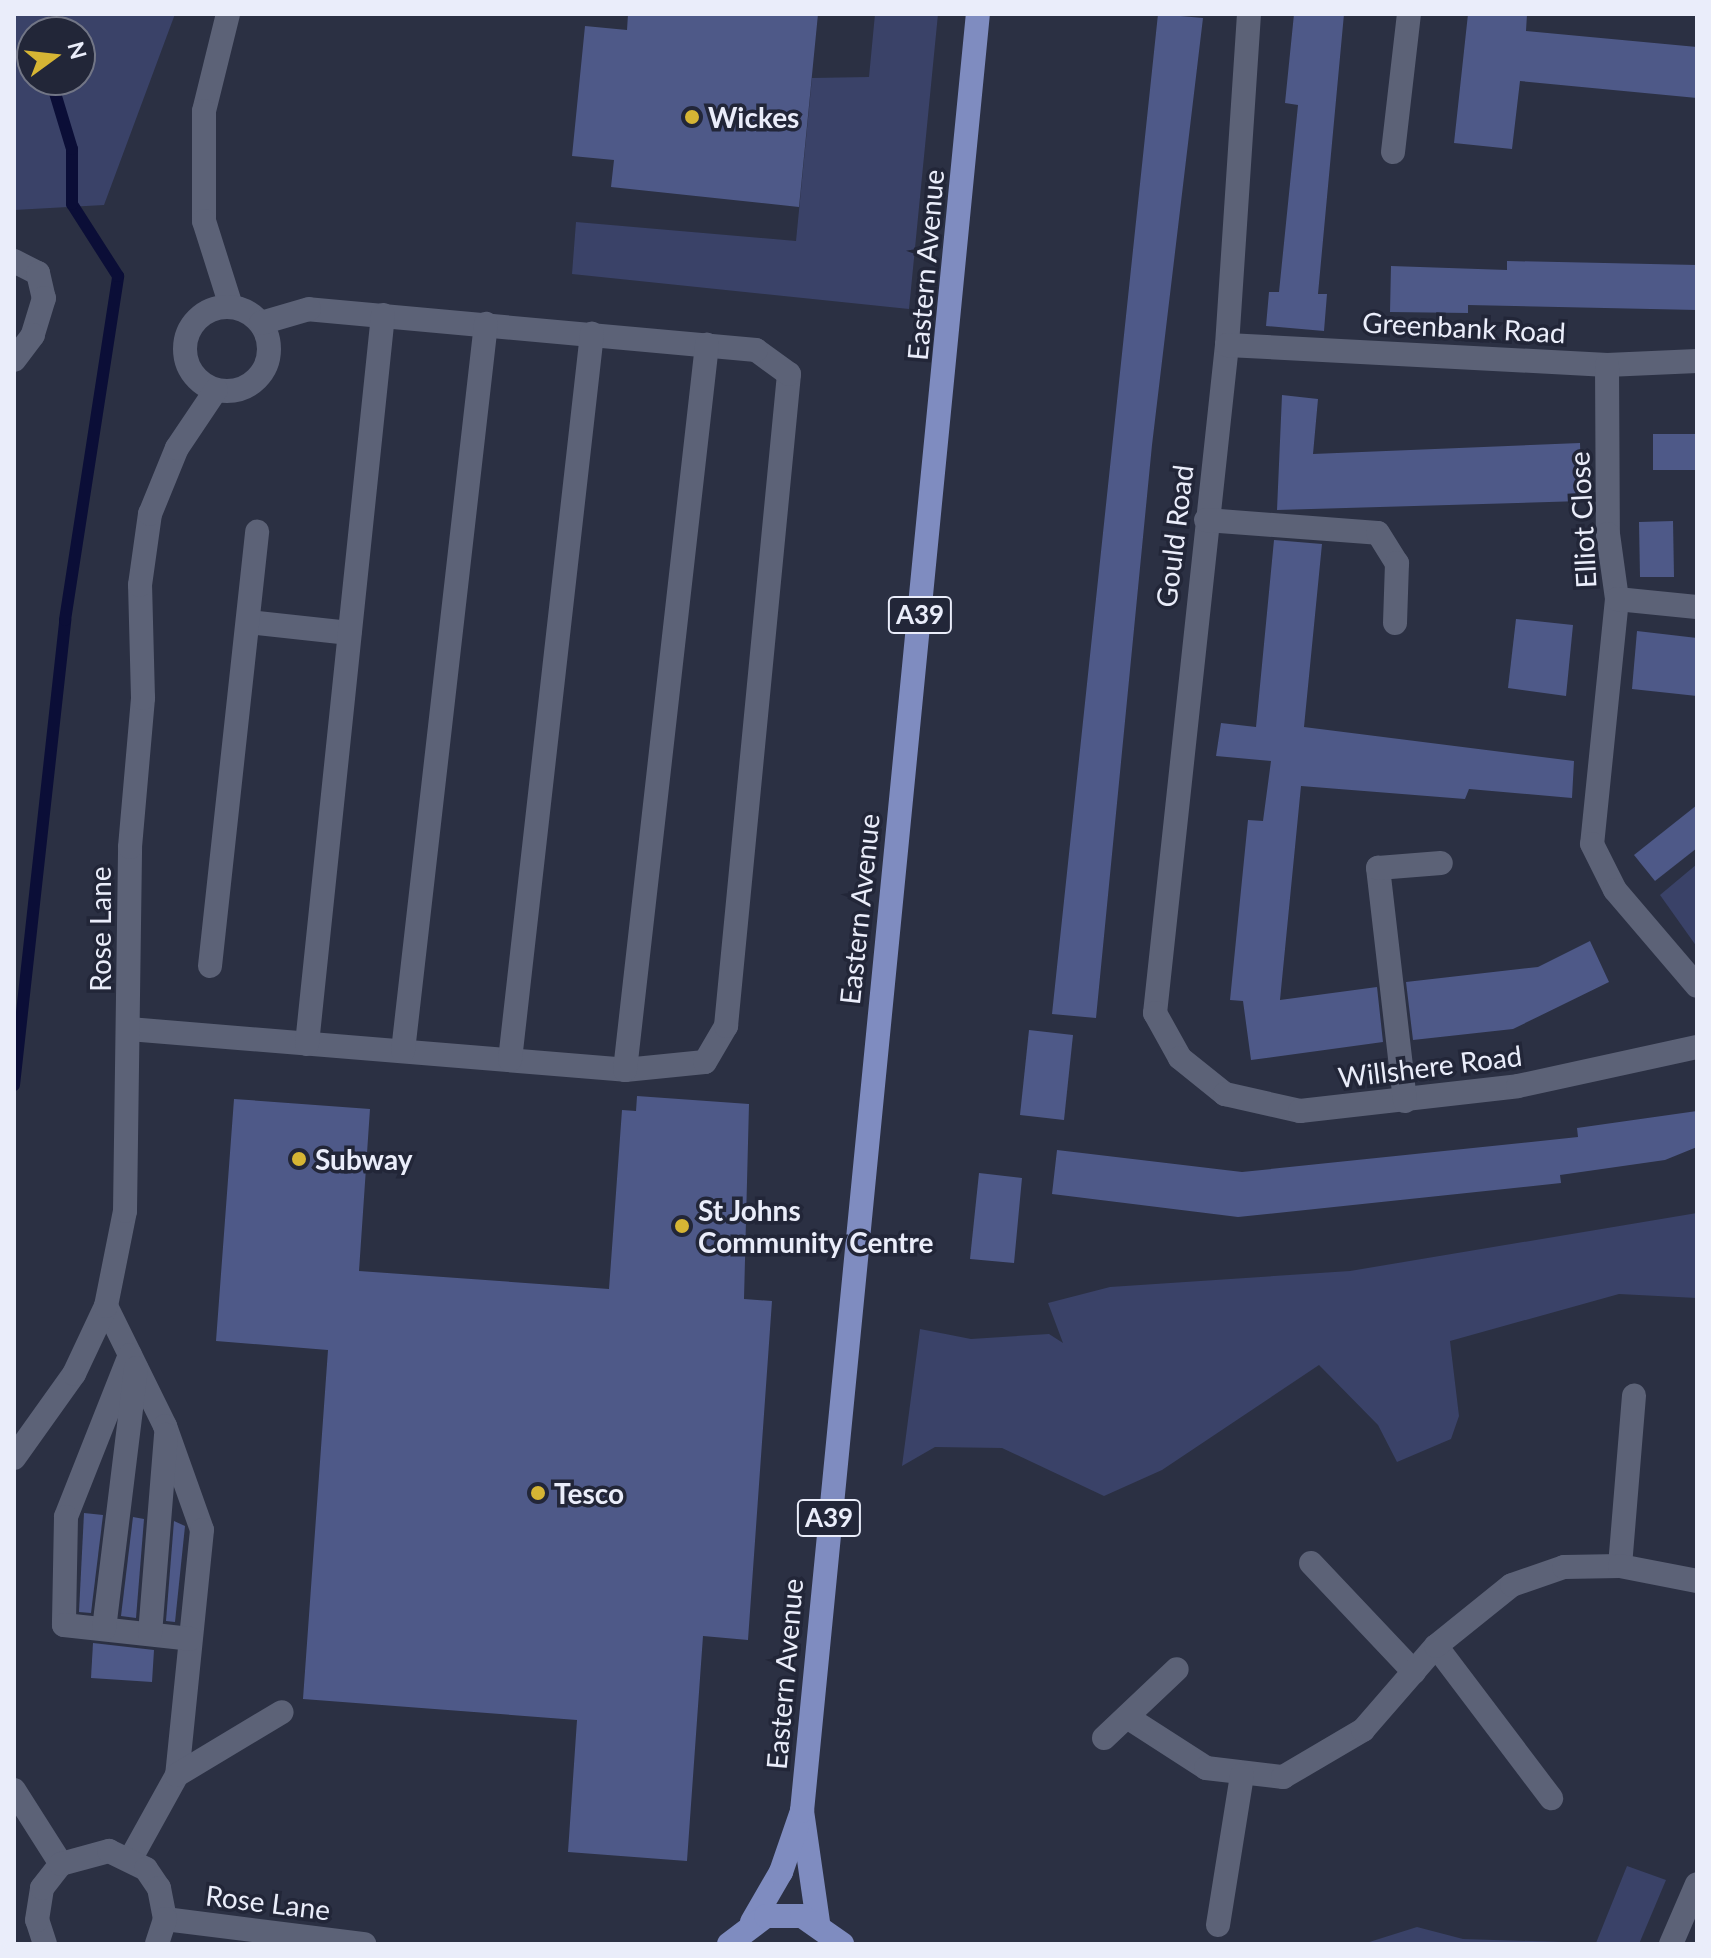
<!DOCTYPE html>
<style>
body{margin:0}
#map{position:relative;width:1711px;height:1958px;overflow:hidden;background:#2b3043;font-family:Lato,sans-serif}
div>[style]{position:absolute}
.green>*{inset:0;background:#3a4268}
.stream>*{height:12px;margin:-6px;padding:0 6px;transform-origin:6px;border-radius:6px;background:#0b0e37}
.building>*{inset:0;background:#4e5988}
.minor>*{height:24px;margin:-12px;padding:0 12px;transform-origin:12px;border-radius:12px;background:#5c6277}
.minor>.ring{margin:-12px;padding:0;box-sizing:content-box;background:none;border:24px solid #5c6277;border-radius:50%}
.major>*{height:24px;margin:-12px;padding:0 12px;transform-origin:12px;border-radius:12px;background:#7f8cc0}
.dots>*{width:22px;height:22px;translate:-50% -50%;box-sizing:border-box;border:4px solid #222638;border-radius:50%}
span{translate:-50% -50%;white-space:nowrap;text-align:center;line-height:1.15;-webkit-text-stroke:7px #222638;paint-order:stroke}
.shield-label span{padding:2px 6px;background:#222638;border:2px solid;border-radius:6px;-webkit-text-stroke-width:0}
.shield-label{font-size:26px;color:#eaedfa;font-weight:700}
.poi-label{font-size:28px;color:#eaedfa;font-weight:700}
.left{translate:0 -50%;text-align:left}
.street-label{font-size:28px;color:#eaedfa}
.frame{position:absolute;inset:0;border:16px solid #eaedfa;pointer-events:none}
.north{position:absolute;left:16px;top:16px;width:80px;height:80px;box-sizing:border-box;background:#222638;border:2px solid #727686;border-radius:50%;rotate:75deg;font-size:22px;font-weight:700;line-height:32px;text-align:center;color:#eaedfa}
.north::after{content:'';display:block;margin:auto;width:28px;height:36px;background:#d6b534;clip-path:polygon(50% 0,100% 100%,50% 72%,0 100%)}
</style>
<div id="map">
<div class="green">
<div style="clip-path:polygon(evenodd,14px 14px,175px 14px,104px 205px,14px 210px,14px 14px,80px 32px,80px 80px,32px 80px,32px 32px,80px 32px)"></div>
<div style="clip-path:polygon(875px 14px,938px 14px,909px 309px,572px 274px,576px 222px,796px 241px,812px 78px,869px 77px)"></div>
<div style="clip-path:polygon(1697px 864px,1697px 947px,1660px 895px)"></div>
<div style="clip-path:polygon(1697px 1213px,1697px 1298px,1619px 1294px,1450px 1341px,1459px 1416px,1451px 1439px,1397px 1462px,1378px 1425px,1319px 1365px,1162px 1470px,1104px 1496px,1002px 1448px,935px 1447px,902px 1466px,920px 1329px,971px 1339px,1049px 1334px,1063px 1343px,1048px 1303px,1110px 1287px,1350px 1271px)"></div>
<div style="clip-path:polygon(1627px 1866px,1666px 1880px,1639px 1944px,1363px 1944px,1417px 1927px,1463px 1939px,1596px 1943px)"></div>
</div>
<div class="stream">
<div style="left:54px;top:32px;width:18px;rotate:-84deg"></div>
<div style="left:14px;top:1085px;width:468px;rotate:-83.7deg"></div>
<div style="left:65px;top:620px;width:348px;rotate:-81.2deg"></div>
<div style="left:118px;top:276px;width:85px;rotate:-122.6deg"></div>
<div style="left:72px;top:204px;width:55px;rotate:-90deg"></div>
<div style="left:72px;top:149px;width:72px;rotate:-106.9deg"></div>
</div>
<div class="building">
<div style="clip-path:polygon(628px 14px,818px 14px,799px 207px,611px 187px,614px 160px,572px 156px,585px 26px,627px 30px)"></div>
<div style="clip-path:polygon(1158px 14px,1203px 18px,1152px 445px,1096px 1018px,1052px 1014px)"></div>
<div style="clip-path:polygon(1294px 14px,1344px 14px,1318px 294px,1327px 294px,1324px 331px,1266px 326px,1269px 292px,1279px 292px,1298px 105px,1285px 103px)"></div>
<div style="clip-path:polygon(1468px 14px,1527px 14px,1526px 31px,1697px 47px,1697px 98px,1520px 81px,1512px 149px,1454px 143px)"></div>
<div style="clip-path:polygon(1507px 261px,1697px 265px,1697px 310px,1468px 305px,1468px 313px,1390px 312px,1391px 266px,1507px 270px)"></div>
<div style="clip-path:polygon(1282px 395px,1318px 399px,1313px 454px,1580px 443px,1582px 501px,1277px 510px)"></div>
<div style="clip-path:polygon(1653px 434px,1697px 434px,1697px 470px,1653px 470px)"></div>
<div style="clip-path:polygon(1673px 521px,1674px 577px,1640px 577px,1639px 522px)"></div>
<div style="clip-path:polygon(1274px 540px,1322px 544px,1304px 727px,1574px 761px,1572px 798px,1469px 789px,1465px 799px,1301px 786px,1280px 1000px,1377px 987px,1383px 1042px,1251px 1060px,1243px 1001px,1230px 1000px,1248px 820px,1263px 821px,1271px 761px,1216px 756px,1221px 723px,1256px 727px)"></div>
<div style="clip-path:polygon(1516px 619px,1573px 625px,1566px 696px,1508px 688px)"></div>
<div style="clip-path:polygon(1637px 631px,1697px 638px,1697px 696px,1632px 689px)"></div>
<div style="clip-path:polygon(1697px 805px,1697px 848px,1655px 881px,1634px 855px)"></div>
<div style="clip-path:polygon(1590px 941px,1609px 982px,1513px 1029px,1413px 1040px,1406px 982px,1538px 967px)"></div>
<div style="clip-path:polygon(1029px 1030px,1073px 1035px,1064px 1120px,1020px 1115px)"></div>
<div style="clip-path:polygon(637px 1096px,749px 1104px,744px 1299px,772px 1301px,748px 1640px,703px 1636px,687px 1861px,568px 1852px,577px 1720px,303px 1699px,328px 1350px,216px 1341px,234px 1099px,370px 1109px,359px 1271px,609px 1289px,622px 1110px,636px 1111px)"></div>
<div style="clip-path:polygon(1697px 1111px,1697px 1147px,1665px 1160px,1560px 1175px,1561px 1183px,1238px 1217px,1052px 1194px,1057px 1150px,1242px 1172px,1578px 1137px,1577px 1128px)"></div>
<div style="clip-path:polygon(979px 1173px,1022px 1178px,1014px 1263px,970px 1259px)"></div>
<div style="clip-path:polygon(84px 1513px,103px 1515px,91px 1613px,79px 1612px)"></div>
<div style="clip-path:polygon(133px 1517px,144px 1519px,136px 1618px,121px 1616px)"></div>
<div style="clip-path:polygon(174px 1521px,185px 1526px,175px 1622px,166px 1621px)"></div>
<div style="clip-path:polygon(93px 1643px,154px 1650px,152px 1682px,91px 1678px)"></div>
</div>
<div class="minor">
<div style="left:228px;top:14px;width:100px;rotate:103.9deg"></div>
<div style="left:204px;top:111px;width:110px;rotate:90deg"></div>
<div style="left:204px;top:221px;width:89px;rotate:72.4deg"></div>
<div style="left:1249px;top:14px;width:332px;rotate:93.8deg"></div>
<div style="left:1227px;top:345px;width:672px;rotate:96.15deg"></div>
<div style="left:1155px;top:1013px;width:51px;rotate:60.9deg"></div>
<div style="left:1180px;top:1058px;width:58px;rotate:38.7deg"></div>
<div style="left:1225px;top:1094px;width:77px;rotate:12.8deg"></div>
<div style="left:1300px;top:1111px;width:219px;rotate:-6.5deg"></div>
<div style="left:1518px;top:1086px;width:183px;rotate:-12.3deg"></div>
<div style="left:1393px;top:152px;width:139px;rotate:-83.4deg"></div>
<div style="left:14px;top:261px;width:27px;rotate:27deg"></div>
<div style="left:38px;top:273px;width:26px;rotate:77deg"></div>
<div style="left:44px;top:298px;width:39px;rotate:107deg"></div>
<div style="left:33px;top:335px;width:31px;rotate:127deg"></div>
<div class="ring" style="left:185px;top:307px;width:60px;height:60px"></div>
<div style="left:1227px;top:345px;width:381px;rotate:3deg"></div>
<div style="left:1607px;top:365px;width:90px;rotate:-2.5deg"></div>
<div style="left:1607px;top:365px;width:169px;rotate:89.7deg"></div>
<div style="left:1608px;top:534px;width:66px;rotate:82.1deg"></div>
<div style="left:1617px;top:599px;width:246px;rotate:95.8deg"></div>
<div style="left:1592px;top:844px;width:51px;rotate:63.4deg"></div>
<div style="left:1615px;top:890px;width:126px;rotate:49.5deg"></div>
<div style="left:1206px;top:520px;width:172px;rotate:4.3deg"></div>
<div style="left:1378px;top:533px;width:36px;rotate:58deg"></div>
<div style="left:1397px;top:563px;width:60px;rotate:91.9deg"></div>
<div style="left:1617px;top:599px;width:80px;rotate:5.7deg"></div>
<div style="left:248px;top:622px;width:102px;rotate:6.2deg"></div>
<div style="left:210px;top:966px;width:437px;rotate:-83.8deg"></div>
<div style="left:129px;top:1029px;width:498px;rotate:4.7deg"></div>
<div style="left:625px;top:1070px;width:80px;rotate:-5.7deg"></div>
<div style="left:705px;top:1062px;width:42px;rotate:-59.7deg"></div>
<div style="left:726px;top:1026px;width:655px;rotate:-84.48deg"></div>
<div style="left:789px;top:374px;width:41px;rotate:-144deg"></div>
<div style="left:756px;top:350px;width:449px;rotate:-174.8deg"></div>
<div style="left:309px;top:309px;width:50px;rotate:163.7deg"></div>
<div style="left:307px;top:1044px;width:733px;rotate:-84.05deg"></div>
<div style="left:403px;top:1051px;width:732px;rotate:-83.49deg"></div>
<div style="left:510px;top:1060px;width:731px;rotate:-83.56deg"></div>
<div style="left:625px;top:1070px;width:730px;rotate:-83.55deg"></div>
<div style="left:1405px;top:1101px;width:235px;rotate:-96.6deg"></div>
<div style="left:1378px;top:868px;width:63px;rotate:-4.5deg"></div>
<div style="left:106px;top:1306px;width:134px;rotate:63.8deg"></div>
<div style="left:165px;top:1426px;width:110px;rotate:70.4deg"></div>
<div style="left:202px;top:1530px;width:246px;rotate:95.8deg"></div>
<div style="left:177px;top:1775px;width:95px;rotate:119deg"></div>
<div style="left:130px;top:1355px;width:174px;rotate:111.6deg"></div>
<div style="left:66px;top:1517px;width:108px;rotate:91.1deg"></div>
<div style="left:64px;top:1625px;width:127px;rotate:6.3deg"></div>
<div style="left:14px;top:1458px;width:103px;rotate:-54.5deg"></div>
<div style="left:74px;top:1374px;width:75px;rotate:-64.8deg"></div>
<div style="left:106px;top:1306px;width:97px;rotate:-78.7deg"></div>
<div style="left:125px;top:1211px;width:364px;rotate:-89.2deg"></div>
<div style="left:130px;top:847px;width:150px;rotate:-85deg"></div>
<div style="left:143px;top:698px;width:113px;rotate:-91.5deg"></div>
<div style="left:140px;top:585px;width:72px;rotate:-82deg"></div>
<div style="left:150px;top:514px;width:71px;rotate:-67.8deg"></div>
<div style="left:177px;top:448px;width:70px;rotate:-56.1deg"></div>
<div style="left:1311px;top:1563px;width:150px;rotate:46.6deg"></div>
<div style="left:1620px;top:1566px;width:171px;rotate:-85.3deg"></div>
<div style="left:104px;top:1629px;width:263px;rotate:-83deg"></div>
<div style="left:150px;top:1634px;width:200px;rotate:-85.4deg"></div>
<div style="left:1436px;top:1646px;width:191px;rotate:52.9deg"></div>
<div style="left:1127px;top:1717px;width:94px;rotate:32.8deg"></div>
<div style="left:1206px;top:1768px;width:78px;rotate:6.7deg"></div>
<div style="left:1283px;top:1777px;width:93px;rotate:-30.4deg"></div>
<div style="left:1363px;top:1730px;width:111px;rotate:-49deg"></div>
<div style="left:1436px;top:1646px;width:97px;rotate:-38.8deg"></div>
<div style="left:1512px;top:1585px;width:55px;rotate:-19.1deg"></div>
<div style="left:1564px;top:1567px;width:56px;rotate:-1deg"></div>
<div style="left:1620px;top:1566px;width:78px;rotate:11deg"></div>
<div style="left:1104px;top:1738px;width:100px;rotate:-43.4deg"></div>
<div style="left:177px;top:1775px;width:122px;rotate:-31deg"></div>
<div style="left:14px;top:1790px;width:88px;rotate:57.6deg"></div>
<div style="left:165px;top:1919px;width:201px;rotate:7.2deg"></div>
<div style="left:1218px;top:1925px;width:152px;rotate:-80.9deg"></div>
<div style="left:45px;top:1944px;width:25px;rotate:-108deg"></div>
<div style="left:37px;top:1920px;width:32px;rotate:-81deg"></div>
<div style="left:42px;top:1888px;width:31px;rotate:-52deg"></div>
<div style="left:61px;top:1864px;width:50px;rotate:-15.2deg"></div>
<div style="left:109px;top:1851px;width:41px;rotate:25.9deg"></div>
<div style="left:146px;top:1869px;width:23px;rotate:56deg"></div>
<div style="left:159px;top:1888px;width:32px;rotate:79deg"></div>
<div style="left:165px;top:1919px;width:26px;rotate:108deg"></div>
<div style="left:1671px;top:1944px;width:65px;rotate:-66.6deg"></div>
</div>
<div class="major">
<div style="left:802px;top:1811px;width:112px;rotate:81.8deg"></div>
<div style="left:752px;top:1922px;width:58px;rotate:-59.9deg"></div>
<div style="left:781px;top:1872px;width:65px;rotate:-71deg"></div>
<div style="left:802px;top:1811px;width:1806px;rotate:-84.41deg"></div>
<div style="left:729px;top:1944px;width:46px;rotate:-37.1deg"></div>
<div style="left:766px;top:1916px;width:36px"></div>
<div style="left:802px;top:1916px;width:49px;rotate:35deg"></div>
</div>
<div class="dots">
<div style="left:692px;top:117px;background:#d6b534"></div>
<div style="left:299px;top:1159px;background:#d6b534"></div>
<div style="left:682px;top:1226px;background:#d6b534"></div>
<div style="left:538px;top:1493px;background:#d6b534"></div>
</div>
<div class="shield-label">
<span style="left:920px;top:615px">A39</span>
<span style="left:829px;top:1518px">A39</span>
</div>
<div class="poi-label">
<span class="left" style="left:708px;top:117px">Wickes</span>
<span class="left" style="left:315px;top:1159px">Subway</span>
<span class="left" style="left:698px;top:1226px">St Johns<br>Community Centre</span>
<span class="left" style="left:554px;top:1493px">Tesco</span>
</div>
<div class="street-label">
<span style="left:925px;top:265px;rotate:-85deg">Eastern Avenue</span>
<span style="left:1464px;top:327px;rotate:3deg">Greenbank Road</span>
<span style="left:1582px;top:520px;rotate:-93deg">Elliot Close</span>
<span style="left:1174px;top:536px;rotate:-83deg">Gould Road</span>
<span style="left:859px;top:909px;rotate:-84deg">Eastern Avenue</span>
<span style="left:100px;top:929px;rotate:-90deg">Rose Lane</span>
<span style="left:1430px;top:1066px;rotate:-7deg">Willshere Road</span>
<span style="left:784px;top:1674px;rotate:-85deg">Eastern Avenue</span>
<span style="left:268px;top:1902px;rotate:7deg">Rose Lane</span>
</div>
<div class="frame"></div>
<div class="north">N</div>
</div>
